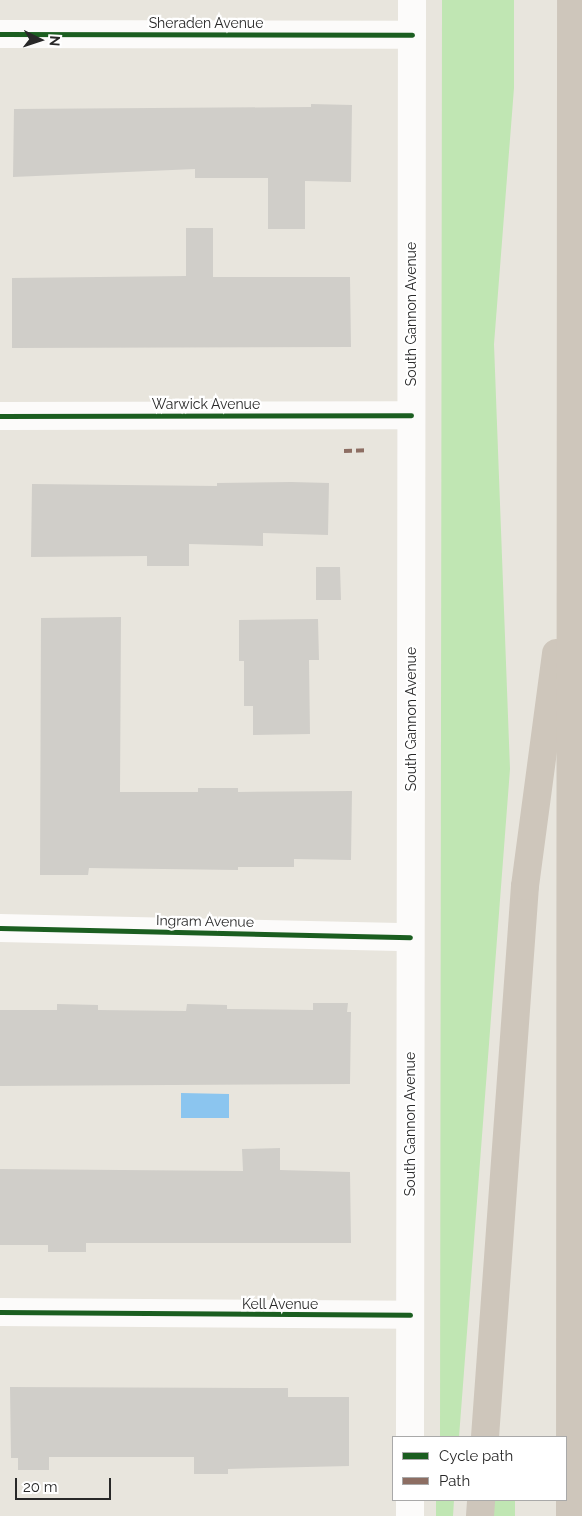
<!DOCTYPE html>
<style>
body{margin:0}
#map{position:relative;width:582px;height:1516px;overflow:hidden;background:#e8e5dd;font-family:Raleway,sans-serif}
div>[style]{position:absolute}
.green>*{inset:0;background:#c0e6b3}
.water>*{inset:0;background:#8bc5ef}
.building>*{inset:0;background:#d0cec9}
.minor>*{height:28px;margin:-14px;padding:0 14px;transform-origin:14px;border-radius:14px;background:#fcfbfa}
.secondary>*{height:28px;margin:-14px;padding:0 14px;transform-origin:14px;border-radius:14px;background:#fcfbfa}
.motorway>*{height:28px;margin:-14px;padding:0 14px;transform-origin:14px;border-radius:14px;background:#cec6bb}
.quiet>*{height:4px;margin-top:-2px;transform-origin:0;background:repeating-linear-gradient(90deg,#8d6e63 0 8px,transparent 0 12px)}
.cycleway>*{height:5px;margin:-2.5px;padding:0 2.5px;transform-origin:2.5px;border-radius:2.5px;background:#1b5e20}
span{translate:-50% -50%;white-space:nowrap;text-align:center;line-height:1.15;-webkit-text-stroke:4.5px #fff;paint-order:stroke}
.street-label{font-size:14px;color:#282828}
.legend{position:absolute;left:392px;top:1436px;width:175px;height:65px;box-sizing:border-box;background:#fff;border:1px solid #a9a9a9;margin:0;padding:6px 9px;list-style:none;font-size:15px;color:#282828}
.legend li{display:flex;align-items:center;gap:10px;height:25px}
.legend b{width:25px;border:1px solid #a9a9a9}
.north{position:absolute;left:15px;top:15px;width:50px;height:50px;-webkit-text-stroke:4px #fff;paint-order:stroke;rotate:94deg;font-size:14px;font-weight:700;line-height:20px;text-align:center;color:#282828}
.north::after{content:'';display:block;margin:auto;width:18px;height:22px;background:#282828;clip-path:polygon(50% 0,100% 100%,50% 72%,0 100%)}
.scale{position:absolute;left:15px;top:1478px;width:96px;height:22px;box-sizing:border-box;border:2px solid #282828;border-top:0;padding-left:6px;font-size:15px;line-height:18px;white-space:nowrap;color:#282828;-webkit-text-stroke:4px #fff;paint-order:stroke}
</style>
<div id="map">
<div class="green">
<div style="clip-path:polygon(442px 0,514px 0,514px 88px,494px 344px,510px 769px,459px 1437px,440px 1437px)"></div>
<div style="clip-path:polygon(436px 1500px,454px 1500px,453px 1516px,436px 1516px)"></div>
<div style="clip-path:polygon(493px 1500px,515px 1500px,515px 1516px,492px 1516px)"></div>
</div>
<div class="water">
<div style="clip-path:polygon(181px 1093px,229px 1094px,229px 1118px,181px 1118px)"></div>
</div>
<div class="building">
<div style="clip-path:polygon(311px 104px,352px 105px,351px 182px,305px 181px,305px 229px,268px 229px,268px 178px,195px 178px,195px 169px,13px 177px,14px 109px,311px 107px)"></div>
<div style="clip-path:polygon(186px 228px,213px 228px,213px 277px,350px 277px,351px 347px,12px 348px,12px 278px,186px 276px)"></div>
<div style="clip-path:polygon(291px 482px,329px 483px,328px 535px,263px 533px,263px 546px,189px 544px,189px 566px,147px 566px,147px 556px,31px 557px,32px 484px,217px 486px,217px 483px)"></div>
<div style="clip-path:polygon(316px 567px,340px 567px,341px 600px,316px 600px)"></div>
<div style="clip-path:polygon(121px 617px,120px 792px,198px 792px,198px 788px,238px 788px,238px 792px,352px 791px,351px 860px,294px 859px,294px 867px,238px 867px,238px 870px,89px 868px,88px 875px,40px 875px,41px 618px)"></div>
<div style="clip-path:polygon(318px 619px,319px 660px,309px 660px,310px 734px,253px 735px,253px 706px,244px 706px,244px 661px,239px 661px,239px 620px)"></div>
<div style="clip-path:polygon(313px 1003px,348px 1003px,347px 1012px,351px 1012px,350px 1084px,0 1086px,0 1010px,57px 1010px,57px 1004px,98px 1005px,98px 1010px,186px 1011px,187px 1004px,227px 1005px,227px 1009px,313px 1010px)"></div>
<div style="clip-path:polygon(280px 1148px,280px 1170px,350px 1172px,351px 1243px,86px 1243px,86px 1252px,48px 1252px,48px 1245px,0 1245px,0 1169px,243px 1171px,242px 1149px)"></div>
<div style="clip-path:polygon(10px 1387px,288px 1388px,288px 1397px,349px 1397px,349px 1466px,228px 1469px,228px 1474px,194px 1474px,194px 1457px,49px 1457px,49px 1470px,18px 1470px,18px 1458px,11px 1458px)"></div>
</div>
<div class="minor">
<div style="left:0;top:34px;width:412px;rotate:0.1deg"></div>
<div style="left:0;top:416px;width:411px;rotate:-0.1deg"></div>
<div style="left:0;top:928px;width:410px;rotate:1.3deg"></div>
<div style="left:0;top:1312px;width:410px;rotate:0.4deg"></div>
</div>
<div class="secondary">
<div style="left:410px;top:1437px;width:1437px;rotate:-89.92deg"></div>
<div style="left:410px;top:1516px;width:16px;rotate:-90deg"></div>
</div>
<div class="motorway">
<div style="left:485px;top:1437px;width:552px;rotate:-85.85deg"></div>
<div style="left:525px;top:886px;width:235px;rotate:-82.4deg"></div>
<div style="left:480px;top:1516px;width:16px;rotate:-86deg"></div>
<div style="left:570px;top:1516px;width:1516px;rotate:-89.96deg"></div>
</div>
<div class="quiet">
<div style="left:344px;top:451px;width:23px;rotate:-2deg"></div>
</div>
<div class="cycleway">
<div style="left:0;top:34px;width:412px;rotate:0.1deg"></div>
<div style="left:0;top:416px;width:411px;rotate:-0.1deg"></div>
<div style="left:0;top:928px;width:410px;rotate:1.3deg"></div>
<div style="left:0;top:1312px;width:410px;rotate:0.4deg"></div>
</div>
<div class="street-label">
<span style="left:206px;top:23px">Sheraden Avenue</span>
<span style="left:411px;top:314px;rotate:-90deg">South Gannon Avenue</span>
<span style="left:206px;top:404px">Warwick Avenue</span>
<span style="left:411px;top:719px;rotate:-90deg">South Gannon Avenue</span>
<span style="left:205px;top:921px;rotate:1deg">Ingram Avenue</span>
<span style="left:410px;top:1124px;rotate:-90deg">South Gannon Avenue</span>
<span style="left:280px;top:1304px">Kell Avenue</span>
</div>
<ul class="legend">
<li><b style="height:6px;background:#1b5e20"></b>Cycle path</li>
<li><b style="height:6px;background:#8d6e63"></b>Path</li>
</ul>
<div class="north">N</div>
<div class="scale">20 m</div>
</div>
